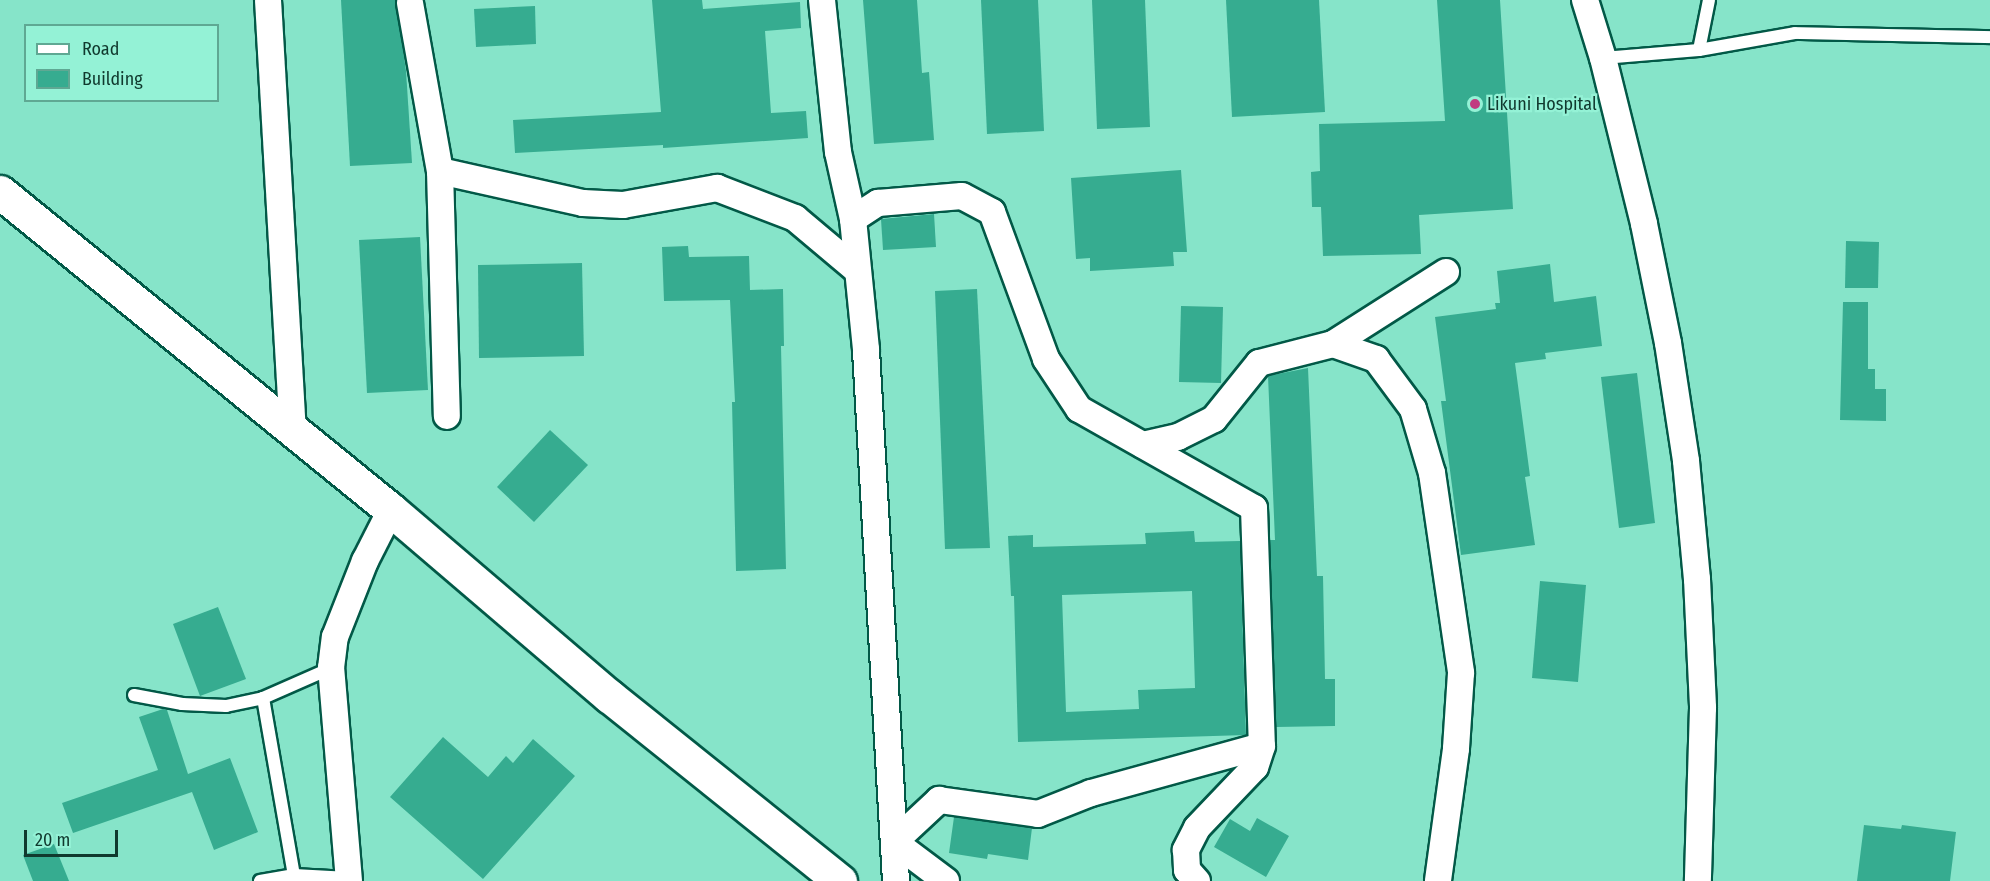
<!DOCTYPE html>
<style>
body{margin:0}
#map{position:relative;width:1990px;height:881px;overflow:hidden;background:#86e4c9;font-family:"Fira Sans Condensed",sans-serif}
div>[style]{position:absolute}
.building>*{inset:0;background:#36ac90}
.roads{filter:drop-shadow(2px 0 #025947) drop-shadow(-2px 0 #025947) drop-shadow(0 2px #025947) drop-shadow(0 -2px #025947)}
.lane>*{height:12px;margin:-6px;padding:0 6px;transform-origin:6px;border-radius:6px;background:#fff}
.street>*{height:26px;margin:-13px;padding:0 13px;transform-origin:13px;border-radius:13px;background:#fff}
.secondary>*{height:33px;margin:-16.5px;padding:0 16.5px;transform-origin:16.5px;border-radius:16.5px;background:#fff}
.dots>*{width:16px;height:16px;translate:-50% -50%;box-sizing:border-box;border:3px solid #94f2d6;border-radius:50%}
span{translate:-50% -50%;white-space:nowrap;text-align:center;line-height:1.15;-webkit-text-stroke:4.5px #94f2d6;paint-order:stroke}
.poi-label{font-size:18px;color:#10392e}
.left{translate:0 -50%;text-align:left}
.legend{position:absolute;left:24px;top:24px;width:195px;height:78px;box-sizing:border-box;background:#94f2d6;border:2px solid #5fa893;margin:0;padding:8px 10px;list-style:none;font-size:18px;color:#10392e}
.legend li{display:flex;align-items:center;gap:12px;height:30px}
.legend b{width:30px;border:2px solid #5fa893}
.scale{position:absolute;left:24px;top:830px;width:94px;height:27px;box-sizing:border-box;border:3px solid #10392e;border-top:0;padding-left:8px;font-size:18px;line-height:21px;white-space:nowrap;color:#10392e;-webkit-text-stroke:4px #94f2d6;paint-order:stroke}
</style>
<div id="map">
<div class="building">
<div style="clip-path:polygon(341px 0,396px 0,406px 71px,412px 163px,350px 166px)"></div>
<div style="clip-path:polygon(652px 0,702px 0,703px 9px,800px 2px,801px 28px,765px 31px,771px 113px,806px 111px,808px 138px,663px 148px,663px 145px,515px 153px,513px 120px,661px 112px)"></div>
<div style="clip-path:polygon(863px 0,917px 0,922px 73px,929px 72px,934px 140px,874px 144px)"></div>
<div style="clip-path:polygon(981px 0,1038px 0,1044px 131px,987px 134px)"></div>
<div style="clip-path:polygon(1092px 0,1145px 0,1150px 127px,1097px 129px)"></div>
<div style="clip-path:polygon(1226px 0,1319px 0,1325px 112px,1232px 117px)"></div>
<div style="clip-path:polygon(1437px 0,1500px 0,1513px 209px,1419px 215px,1421px 254px,1323px 256px,1321px 207px,1312px 207px,1311px 172px,1320px 171px,1319px 124px,1445px 121px)"></div>
<div style="clip-path:polygon(535px 6px,536px 44px,476px 47px,474px 9px)"></div>
<div style="clip-path:polygon(1181px 170px,1187px 252px,1173px 252px,1174px 266px,1090px 271px,1090px 258px,1076px 259px,1071px 178px)"></div>
<div style="clip-path:polygon(934px 214px,936px 247px,883px 250px,881px 219px)"></div>
<div style="clip-path:polygon(420px 237px,428px 390px,367px 393px,359px 240px)"></div>
<div style="clip-path:polygon(1846px 241px,1879px 242px,1878px 288px,1845px 288px)"></div>
<div style="clip-path:polygon(688px 246px,689px 257px,749px 256px,750px 290px,783px 289px,784px 346px,781px 346px,786px 569px,736px 571px,732px 402px,735px 402px,730px 300px,664px 301px,662px 247px)"></div>
<div style="clip-path:polygon(582px 263px,584px 356px,479px 358px,478px 265px)"></div>
<div style="clip-path:polygon(1550px 264px,1554px 302px,1596px 296px,1602px 346px,1545px 353px,1546px 359px,1515px 363px,1530px 476px,1525px 477px,1535px 545px,1461px 555px,1441px 401px,1446px 401px,1435px 317px,1496px 309px,1495px 303px,1500px 303px,1497px 271px)"></div>
<div style="clip-path:polygon(977px 289px,990px 548px,945px 549px,935px 291px)"></div>
<div style="clip-path:polygon(1843px 302px,1868px 302px,1868px 369px,1875px 369px,1875px 389px,1886px 389px,1886px 421px,1840px 420px)"></div>
<div style="clip-path:polygon(1181px 306px,1223px 307px,1221px 383px,1179px 382px)"></div>
<div style="clip-path:polygon(1308px 368px,1317px 576px,1323px 576px,1325px 679px,1335px 679px,1335px 726px,1276px 727px,1270px 540px,1275px 540px,1268px 376px)"></div>
<div style="clip-path:polygon(1637px 373px,1655px 523px,1619px 528px,1601px 377px)"></div>
<div style="clip-path:polygon(550px 430px,588px 465px,534px 522px,497px 487px)"></div>
<div style="clip-path:polygon(evenodd,1194px 531px,1195px 542px,1240px 541px,1246px 735px,1018px 742px,1014px 596px,1011px 596px,1008px 536px,1033px 535px,1033px 547px,1146px 544px,1145px 533px,1194px 531px,1192px 591px,1195px 688px,1138px 690px,1139px 709px,1066px 712px,1062px 595px,1192px 591px)"></div>
<div style="clip-path:polygon(1540px 581px,1586px 585px,1578px 682px,1532px 678px)"></div>
<div style="clip-path:polygon(218px 607px,246px 679px,200px 696px,173px 624px)"></div>
<div style="clip-path:polygon(163px 709px,167px 710px,188px 774px,230px 758px,258px 832px,214px 850px,192px 792px,73px 833px,62px 803px,158px 770px,139px 717px)"></div>
<div style="clip-path:polygon(443px 737px,488px 777px,506px 756px,513px 763px,533px 739px,575px 776px,483px 879px,390px 797px)"></div>
<div style="clip-path:polygon(954px 817px,1032px 828px,1028px 860px,988px 854px,987px 859px,949px 853px)"></div>
<div style="clip-path:polygon(1257px 818px,1289px 836px,1266px 877px,1214px 847px,1230px 819px,1250px 831px)"></div>
<div style="clip-path:polygon(1864px 825px,1901px 829px,1902px 825px,1956px 832px,1950px 881px,1857px 881px)"></div>
<div style="clip-path:polygon(54px 844px,69px 881px,33px 881px,23px 855px)"></div>
</div>
<div class="roads">
<div class="lane">
<div style="left:1699px;top:50px;width:51px;rotate:-78.7deg"></div>
<div style="left:1603px;top:58px;width:96px;rotate:-4.8deg"></div>
<div style="left:1699px;top:50px;width:97px;rotate:-10deg"></div>
<div style="left:1795px;top:33px;width:195px;rotate:1.2deg"></div>
<div style="left:134px;top:695px;width:49px;rotate:10.6deg"></div>
<div style="left:182px;top:704px;width:44px;rotate:2.6deg"></div>
<div style="left:226px;top:706px;width:38px;rotate:-12deg"></div>
<div style="left:263px;top:698px;width:74px;rotate:-23.8deg"></div>
<div style="left:263px;top:698px;width:180px;rotate:80.1deg"></div>
<div style="left:260px;top:881px;width:35px;rotate:-10deg"></div>
<div style="left:294px;top:875px;width:55px;rotate:3.1deg"></div>
</div>
<div class="street">
<div style="left:268px;top:0;width:431px;rotate:86.7deg"></div>
<div style="left:822px;top:0;width:153px;rotate:84deg"></div>
<div style="left:838px;top:152px;width:69px;rotate:77.4deg"></div>
<div style="left:853px;top:219px;width:132px;rotate:84.3deg"></div>
<div style="left:866px;top:350px;width:532px;rotate:86.77deg"></div>
<div style="left:1585px;top:0;width:61px;rotate:72.8deg"></div>
<div style="left:1603px;top:58px;width:171px;rotate:76.1deg"></div>
<div style="left:1644px;top:224px;width:121px;rotate:78.6deg"></div>
<div style="left:1668px;top:343px;width:119px;rotate:81.3deg"></div>
<div style="left:1686px;top:461px;width:119px;rotate:84.7deg"></div>
<div style="left:1697px;top:579px;width:129px;rotate:87.3deg"></div>
<div style="left:1703px;top:708px;width:173px;rotate:91.7deg"></div>
<div style="left:410px;top:3px;width:171px;rotate:79.9deg"></div>
<div style="left:440px;top:171px;width:245px;rotate:88.4deg"></div>
<div style="left:440px;top:171px;width:147px;rotate:12.6deg"></div>
<div style="left:583px;top:203px;width:40px;rotate:2.9deg"></div>
<div style="left:623px;top:205px;width:96px;rotate:-10.3deg"></div>
<div style="left:717px;top:188px;width:84px;rotate:21deg"></div>
<div style="left:795px;top:218px;width:82px;rotate:40.1deg"></div>
<div style="left:853px;top:219px;width:30px;rotate:-33deg"></div>
<div style="left:878px;top:203px;width:84px;rotate:-4.8deg"></div>
<div style="left:962px;top:196px;width:34px;rotate:28deg"></div>
<div style="left:992px;top:212px;width:157px;rotate:69.8deg"></div>
<div style="left:1046px;top:359px;width:60px;rotate:56.6deg"></div>
<div style="left:1079px;top:409px;width:201px;rotate:29.5deg"></div>
<div style="left:1254px;top:508px;width:238px;rotate:88.1deg"></div>
<div style="left:1262px;top:746px;width:22px;rotate:108deg"></div>
<div style="left:1255px;top:767px;width:84px;rotate:133.6deg"></div>
<div style="left:1197px;top:828px;width:25px;rotate:117deg"></div>
<div style="left:1186px;top:850px;width:20px;rotate:87deg"></div>
<div style="left:1187px;top:870px;width:15px;rotate:48deg"></div>
<div style="left:1333px;top:344px;width:46px;rotate:19.2deg"></div>
<div style="left:1376px;top:359px;width:62px;rotate:53.5deg"></div>
<div style="left:1413px;top:409px;width:67px;rotate:73.5deg"></div>
<div style="left:1432px;top:473px;width:202px;rotate:81.7deg"></div>
<div style="left:1461px;top:673px;width:76px;rotate:93.8deg"></div>
<div style="left:1456px;top:749px;width:133px;rotate:97.8deg"></div>
<div style="left:1143px;top:445px;width:36px;rotate:-13deg"></div>
<div style="left:1178px;top:437px;width:40px;rotate:-26.6deg"></div>
<div style="left:1214px;top:419px;width:72px;rotate:-51.2deg"></div>
<div style="left:1259px;top:363px;width:76px;rotate:-14.4deg"></div>
<div style="left:1333px;top:344px;width:134px;rotate:-32.5deg"></div>
<div style="left:349px;top:881px;width:214px;rotate:-94.8deg"></div>
<div style="left:331px;top:668px;width:31px;rotate:-83deg"></div>
<div style="left:335px;top:637px;width:82px;rotate:-68.5deg"></div>
<div style="left:365px;top:561px;width:57px;rotate:-63deg"></div>
<div style="left:946px;top:881px;width:65px;rotate:-143.1deg"></div>
<div style="left:894px;top:842px;width:62px;rotate:-43deg"></div>
<div style="left:939px;top:800px;width:100px;rotate:8deg"></div>
<div style="left:1038px;top:814px;width:57px;rotate:-21.6deg"></div>
<div style="left:1091px;top:793px;width:177px;rotate:-15.4deg"></div>
</div>
<div class="secondary">
<div style="left:0;top:192px;width:504px;rotate:39.12deg"></div>
<div style="left:391px;top:510px;width:287px;rotate:40.5deg"></div>
<div style="left:609px;top:696px;width:296px;rotate:38.7deg"></div>
</div>
</div>
<div class="dots">
<div style="left:1475px;top:104px;background:#c13c80"></div>
</div>
<div class="poi-label">
<span class="left" style="left:1487px;top:104px">Likuni Hospital</span>
</div>
<ul class="legend">
<li><b style="height:8px;background:#fff"></b>Road</li>
<li><b style="height:16px;background:#36ac90"></b>Building</li>
</ul>
<div class="scale">20 m</div>
</div>
